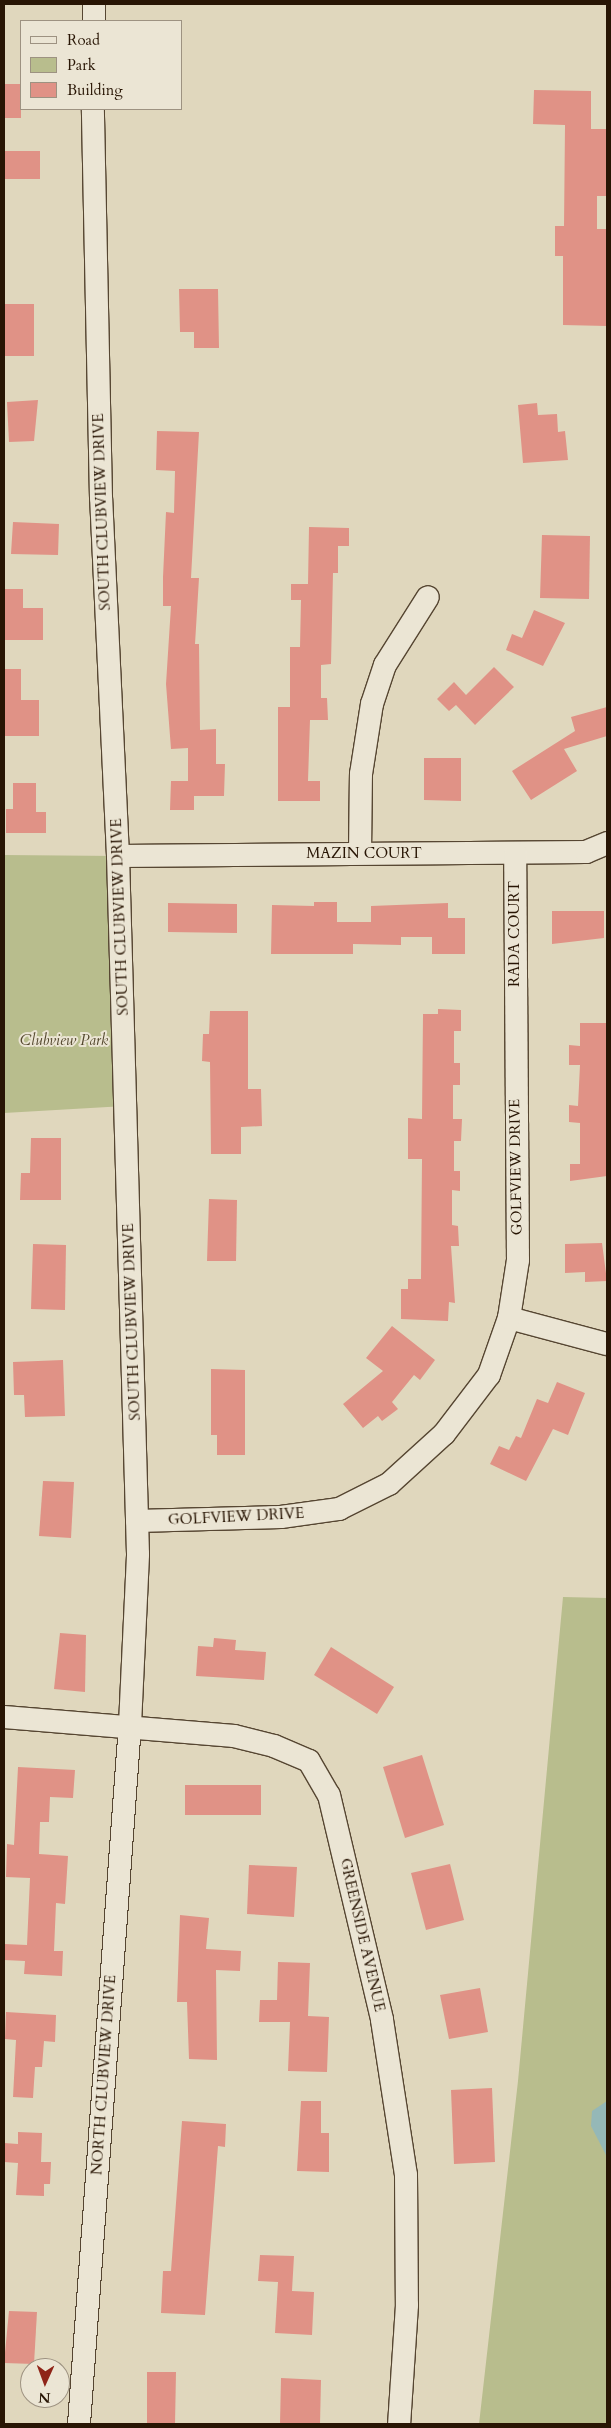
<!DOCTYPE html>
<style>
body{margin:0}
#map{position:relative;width:611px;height:2428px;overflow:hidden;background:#e0d7bd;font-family:Cardo,serif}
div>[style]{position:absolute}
.green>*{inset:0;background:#b8bd8d}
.water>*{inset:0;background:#95b8b7}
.building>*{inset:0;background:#e09286}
.roads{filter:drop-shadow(1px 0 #564632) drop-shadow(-1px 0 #564632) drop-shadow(0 1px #564632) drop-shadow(0 -1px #564632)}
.street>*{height:22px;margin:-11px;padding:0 11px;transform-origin:11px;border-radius:11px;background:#ebe5d4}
span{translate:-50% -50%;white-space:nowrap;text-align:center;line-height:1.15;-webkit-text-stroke:4px #ebe5d4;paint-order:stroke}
.street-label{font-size:15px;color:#281504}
.park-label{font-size:15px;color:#53472d;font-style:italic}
.frame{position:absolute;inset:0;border:5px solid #281504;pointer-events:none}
.legend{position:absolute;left:20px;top:20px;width:162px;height:90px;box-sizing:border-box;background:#ebe5d4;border:1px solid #9d9281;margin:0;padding:6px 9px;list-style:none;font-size:15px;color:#281504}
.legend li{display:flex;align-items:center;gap:10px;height:25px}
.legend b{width:25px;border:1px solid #9d9281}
.north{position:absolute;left:20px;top:2358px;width:50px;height:50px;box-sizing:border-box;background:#ebe5d4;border:1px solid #9d9281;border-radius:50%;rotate:182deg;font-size:14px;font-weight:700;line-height:20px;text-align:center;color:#281504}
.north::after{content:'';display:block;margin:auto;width:18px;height:22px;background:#8f2418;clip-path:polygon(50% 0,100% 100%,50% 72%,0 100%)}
</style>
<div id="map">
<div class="green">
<div style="clip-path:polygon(4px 855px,118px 856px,125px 1106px,4px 1113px)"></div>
<div style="clip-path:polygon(563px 1597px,607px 1598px,607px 2424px,479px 2424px,518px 2081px)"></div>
</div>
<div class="water">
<div style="clip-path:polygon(607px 2101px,607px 2157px,591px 2126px,592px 2111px)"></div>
</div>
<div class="building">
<div style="clip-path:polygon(4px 84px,21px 84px,21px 118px,4px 118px)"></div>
<div style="clip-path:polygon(534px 90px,591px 91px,591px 129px,607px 129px,607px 196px,597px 196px,597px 229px,607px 229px,607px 326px,563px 325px,563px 256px,555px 256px,555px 226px,564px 226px,565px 125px,533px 124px)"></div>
<div style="clip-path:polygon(4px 151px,40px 151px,40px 179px,4px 179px)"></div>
<div style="clip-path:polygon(179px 289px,218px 289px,219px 348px,194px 348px,194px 332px,180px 332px)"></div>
<div style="clip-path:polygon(5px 304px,34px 304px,34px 356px,5px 356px)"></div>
<div style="clip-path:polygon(38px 400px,34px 441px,9px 442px,7px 402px)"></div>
<div style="clip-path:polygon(537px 403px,538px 415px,557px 414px,558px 432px,565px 431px,568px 460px,523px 463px,518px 405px)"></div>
<div style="clip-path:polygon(157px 431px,199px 432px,191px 578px,199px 578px,195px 644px,199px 644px,200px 730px,216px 729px,216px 764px,225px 764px,224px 796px,194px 796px,194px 810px,170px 810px,171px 781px,188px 781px,188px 748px,171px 749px,166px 684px,171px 606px,163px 606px,163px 577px,166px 512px,174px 513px,175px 471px,156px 470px)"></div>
<div style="clip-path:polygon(13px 522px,59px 524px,58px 555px,11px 554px)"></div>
<div style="clip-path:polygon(309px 527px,349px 528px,349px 546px,338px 546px,338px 573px,333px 573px,331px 664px,321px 665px,321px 698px,327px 698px,328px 720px,310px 720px,308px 781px,320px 781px,320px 801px,278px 801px,278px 707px,290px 707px,290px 647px,300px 647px,301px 600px,291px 600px,291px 584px,308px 584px)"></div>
<div style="clip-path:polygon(542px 535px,590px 536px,589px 599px,540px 598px)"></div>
<div style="clip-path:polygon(4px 589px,23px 589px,23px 608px,43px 608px,43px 640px,4px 640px)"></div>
<div style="clip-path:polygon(534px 610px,565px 623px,543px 666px,506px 650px,512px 634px,522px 638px)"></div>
<div style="clip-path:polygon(494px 667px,514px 687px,475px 725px,456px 705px,449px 711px,437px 699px,454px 682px,466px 695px,457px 704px)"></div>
<div style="clip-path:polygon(4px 669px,21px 669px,21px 700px,39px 700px,39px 736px,4px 736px)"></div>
<div style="clip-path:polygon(607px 707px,607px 736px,564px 749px,577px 771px,531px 800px,512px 771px,575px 731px,571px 717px)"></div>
<div style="clip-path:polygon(424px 758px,461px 758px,461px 801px,424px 800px)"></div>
<div style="clip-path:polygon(13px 783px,36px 783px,36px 812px,46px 812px,46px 833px,6px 833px,6px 809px,13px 809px)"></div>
<div style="clip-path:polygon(314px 902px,337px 902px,337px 922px,371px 922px,371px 906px,448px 903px,448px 918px,465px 918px,465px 954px,432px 954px,432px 937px,401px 937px,401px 945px,353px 944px,353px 954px,271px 954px,272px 905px,314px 906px)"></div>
<div style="clip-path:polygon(168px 903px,237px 904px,237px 933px,168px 932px)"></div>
<div style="clip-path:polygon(552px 911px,604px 911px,604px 938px,552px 944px)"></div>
<div style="clip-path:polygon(438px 1009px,461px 1010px,461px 1031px,454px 1031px,454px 1063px,460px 1063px,460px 1085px,453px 1085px,453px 1119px,462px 1119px,461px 1141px,454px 1141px,454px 1171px,460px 1171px,460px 1191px,452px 1190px,452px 1225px,458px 1226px,459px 1246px,451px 1246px,455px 1303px,449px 1302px,448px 1321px,401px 1319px,401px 1289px,408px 1289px,408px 1279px,421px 1279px,422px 1159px,408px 1159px,408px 1118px,422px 1119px,423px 1014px,438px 1014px)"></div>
<div style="clip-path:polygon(210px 1011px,248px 1011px,248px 1089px,261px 1089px,262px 1126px,241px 1127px,241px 1154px,211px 1154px,210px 1062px,202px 1061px,203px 1034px,209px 1034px)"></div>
<div style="clip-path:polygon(580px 1023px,607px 1023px,607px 1176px,570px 1181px,570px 1164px,580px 1164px,580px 1123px,569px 1122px,569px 1105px,578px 1106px,580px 1065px,569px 1065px,569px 1045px,580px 1046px)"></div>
<div style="clip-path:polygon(31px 1138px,61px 1138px,61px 1200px,20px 1200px,21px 1173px,30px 1173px)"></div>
<div style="clip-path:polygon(209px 1199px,237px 1200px,236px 1261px,207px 1261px)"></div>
<div style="clip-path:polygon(602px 1243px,607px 1281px,585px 1282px,585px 1272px,565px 1273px,565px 1244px)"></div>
<div style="clip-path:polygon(33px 1244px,66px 1245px,65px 1310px,31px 1309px)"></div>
<div style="clip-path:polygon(392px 1326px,435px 1360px,420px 1380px,414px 1375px,392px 1402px,398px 1409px,382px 1421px,378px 1416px,363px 1428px,343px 1404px,383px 1371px,366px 1358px)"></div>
<div style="clip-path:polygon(63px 1360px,65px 1416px,25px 1417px,24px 1395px,14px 1395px,13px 1362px)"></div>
<div style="clip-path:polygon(211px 1369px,245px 1370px,245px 1455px,217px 1455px,217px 1435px,211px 1435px)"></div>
<div style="clip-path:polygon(557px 1382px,585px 1393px,568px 1435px,553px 1429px,526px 1481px,490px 1464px,499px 1446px,509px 1450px,516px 1436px,521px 1438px,537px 1399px,548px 1403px)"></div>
<div style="clip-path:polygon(43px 1481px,74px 1482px,71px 1538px,39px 1536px)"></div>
<div style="clip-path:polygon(60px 1633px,86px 1635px,85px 1692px,54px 1689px)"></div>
<div style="clip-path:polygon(214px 1638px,236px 1640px,235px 1650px,266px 1652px,264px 1680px,196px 1676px,198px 1646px,213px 1647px)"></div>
<div style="clip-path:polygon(331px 1647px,394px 1687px,377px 1714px,314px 1675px)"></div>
<div style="clip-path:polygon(422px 1755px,444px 1825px,405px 1838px,383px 1767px)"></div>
<div style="clip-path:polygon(18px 1767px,75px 1770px,73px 1798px,50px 1797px,49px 1822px,40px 1822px,39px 1854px,68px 1856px,65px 1904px,56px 1903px,54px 1951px,63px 1951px,62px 1976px,24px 1974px,25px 1961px,4px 1960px,4px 1944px,27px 1945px,30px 1878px,6px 1877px,7px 1844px,14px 1845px)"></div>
<div style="clip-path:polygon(185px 1785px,261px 1785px,261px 1815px,185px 1815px)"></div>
<div style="clip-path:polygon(450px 1864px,464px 1920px,426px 1930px,411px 1873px)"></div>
<div style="clip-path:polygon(249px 1865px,297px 1867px,294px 1917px,247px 1914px)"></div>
<div style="clip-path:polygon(180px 1915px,209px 1918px,206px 1949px,241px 1951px,240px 1971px,216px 1970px,217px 2060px,189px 2059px,187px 2002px,177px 2002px)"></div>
<div style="clip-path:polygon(278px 1962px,310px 1963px,308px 2016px,329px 2017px,327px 2072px,288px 2071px,290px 2022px,259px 2022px,260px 2000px,277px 2000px)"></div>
<div style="clip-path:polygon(480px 1988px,488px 2032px,449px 2039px,440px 1995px)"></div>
<div style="clip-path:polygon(6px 2012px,56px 2015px,55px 2042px,44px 2041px,42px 2067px,35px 2067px,33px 2098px,13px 2097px,16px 2040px,5px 2039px)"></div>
<div style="clip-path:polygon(492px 2088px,495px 2162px,454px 2164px,451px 2090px)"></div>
<div style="clip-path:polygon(301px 2101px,321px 2101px,321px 2133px,329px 2133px,329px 2172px,297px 2171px)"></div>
<div style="clip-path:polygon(182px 2121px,226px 2124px,225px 2147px,218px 2146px,205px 2315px,161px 2313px,163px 2271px,171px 2271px)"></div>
<div style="clip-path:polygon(18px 2132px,42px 2133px,41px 2162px,51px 2162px,50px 2184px,44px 2184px,44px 2196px,16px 2195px,18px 2163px,4px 2162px,4px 2143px,18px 2144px)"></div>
<div style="clip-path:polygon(260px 2255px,294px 2256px,292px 2291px,314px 2292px,312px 2335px,275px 2333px,278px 2282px,258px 2281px)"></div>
<div style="clip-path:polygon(9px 2311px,37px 2312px,34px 2364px,4px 2363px)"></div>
<div style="clip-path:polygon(147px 2372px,176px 2372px,175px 2424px,147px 2424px)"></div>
<div style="clip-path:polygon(281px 2378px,321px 2380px,320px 2424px,280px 2424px)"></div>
</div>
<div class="roads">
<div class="street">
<div style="left:94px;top:21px;width:17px;rotate:-90deg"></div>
<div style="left:360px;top:853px;width:79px;rotate:-89.3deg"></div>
<div style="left:361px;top:774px;width:71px;rotate:-81.1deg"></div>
<div style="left:372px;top:704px;width:41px;rotate:-71.6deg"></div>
<div style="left:385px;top:665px;width:80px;rotate:-57.7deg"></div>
<div style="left:118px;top:856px;width:468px;rotate:-0.5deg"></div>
<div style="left:586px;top:852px;width:23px;rotate:-23deg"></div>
<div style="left:509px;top:1318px;width:101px;rotate:14.9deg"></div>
<div style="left:137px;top:1521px;width:144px;rotate:-1.6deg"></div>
<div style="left:281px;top:1517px;width:59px;rotate:-7.9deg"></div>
<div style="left:339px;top:1509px;width:56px;rotate:-26.6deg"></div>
<div style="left:389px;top:1484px;width:74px;rotate:-42.3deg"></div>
<div style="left:444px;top:1434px;width:74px;rotate:-52.7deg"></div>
<div style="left:489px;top:1375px;width:60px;rotate:-70.7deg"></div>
<div style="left:509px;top:1318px;width:59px;rotate:-81.2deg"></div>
<div style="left:518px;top:1260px;width:406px;rotate:-90.4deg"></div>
<div style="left:4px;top:1717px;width:231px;rotate:4.7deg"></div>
<div style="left:234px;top:1736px;width:41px;rotate:14deg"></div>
<div style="left:274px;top:1746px;width:38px;rotate:23deg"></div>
<div style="left:309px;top:1761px;width:39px;rotate:60deg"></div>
<div style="left:329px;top:1795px;width:231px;rotate:76.7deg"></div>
<div style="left:382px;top:2020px;width:157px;rotate:81.2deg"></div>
<div style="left:406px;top:2175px;width:130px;rotate:89.6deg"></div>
<div style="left:407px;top:2305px;width:119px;rotate:93.8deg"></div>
<div style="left:79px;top:2424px;width:701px;rotate:-85.83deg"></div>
<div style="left:130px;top:1725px;width:171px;rotate:-87.3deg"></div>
<div style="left:138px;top:1554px;width:698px;rotate:-91.64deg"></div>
<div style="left:118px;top:856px;width:358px;rotate:-92.7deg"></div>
<div style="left:101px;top:498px;width:389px;rotate:-91.2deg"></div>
</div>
</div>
<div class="street-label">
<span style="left:102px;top:512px;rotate:-92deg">SOUTH CLUBVIEW DRIVE</span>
<span style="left:364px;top:854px">MAZIN COURT</span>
<span style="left:120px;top:917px;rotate:-92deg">SOUTH CLUBVIEW DRIVE</span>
<span style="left:515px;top:934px;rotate:-90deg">RADA COURT</span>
<span style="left:516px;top:1167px;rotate:-91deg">GOLFVIEW DRIVE</span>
<span style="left:132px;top:1322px;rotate:-92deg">SOUTH CLUBVIEW DRIVE</span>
<span style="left:236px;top:1517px;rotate:-3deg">GOLFVIEW DRIVE</span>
<span style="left:362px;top:1935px;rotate:77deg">GREENSIDE AVENUE</span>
<span style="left:104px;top:2075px;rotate:-86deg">NORTH CLUBVIEW DRIVE</span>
</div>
<div class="park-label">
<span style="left:64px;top:1041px">Clubview Park</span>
</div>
<div class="frame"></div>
<ul class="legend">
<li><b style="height:6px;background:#ebe5d4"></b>Road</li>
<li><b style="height:14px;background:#b8bd8d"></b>Park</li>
<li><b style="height:14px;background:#e09286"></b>Building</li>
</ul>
<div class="north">N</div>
</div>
